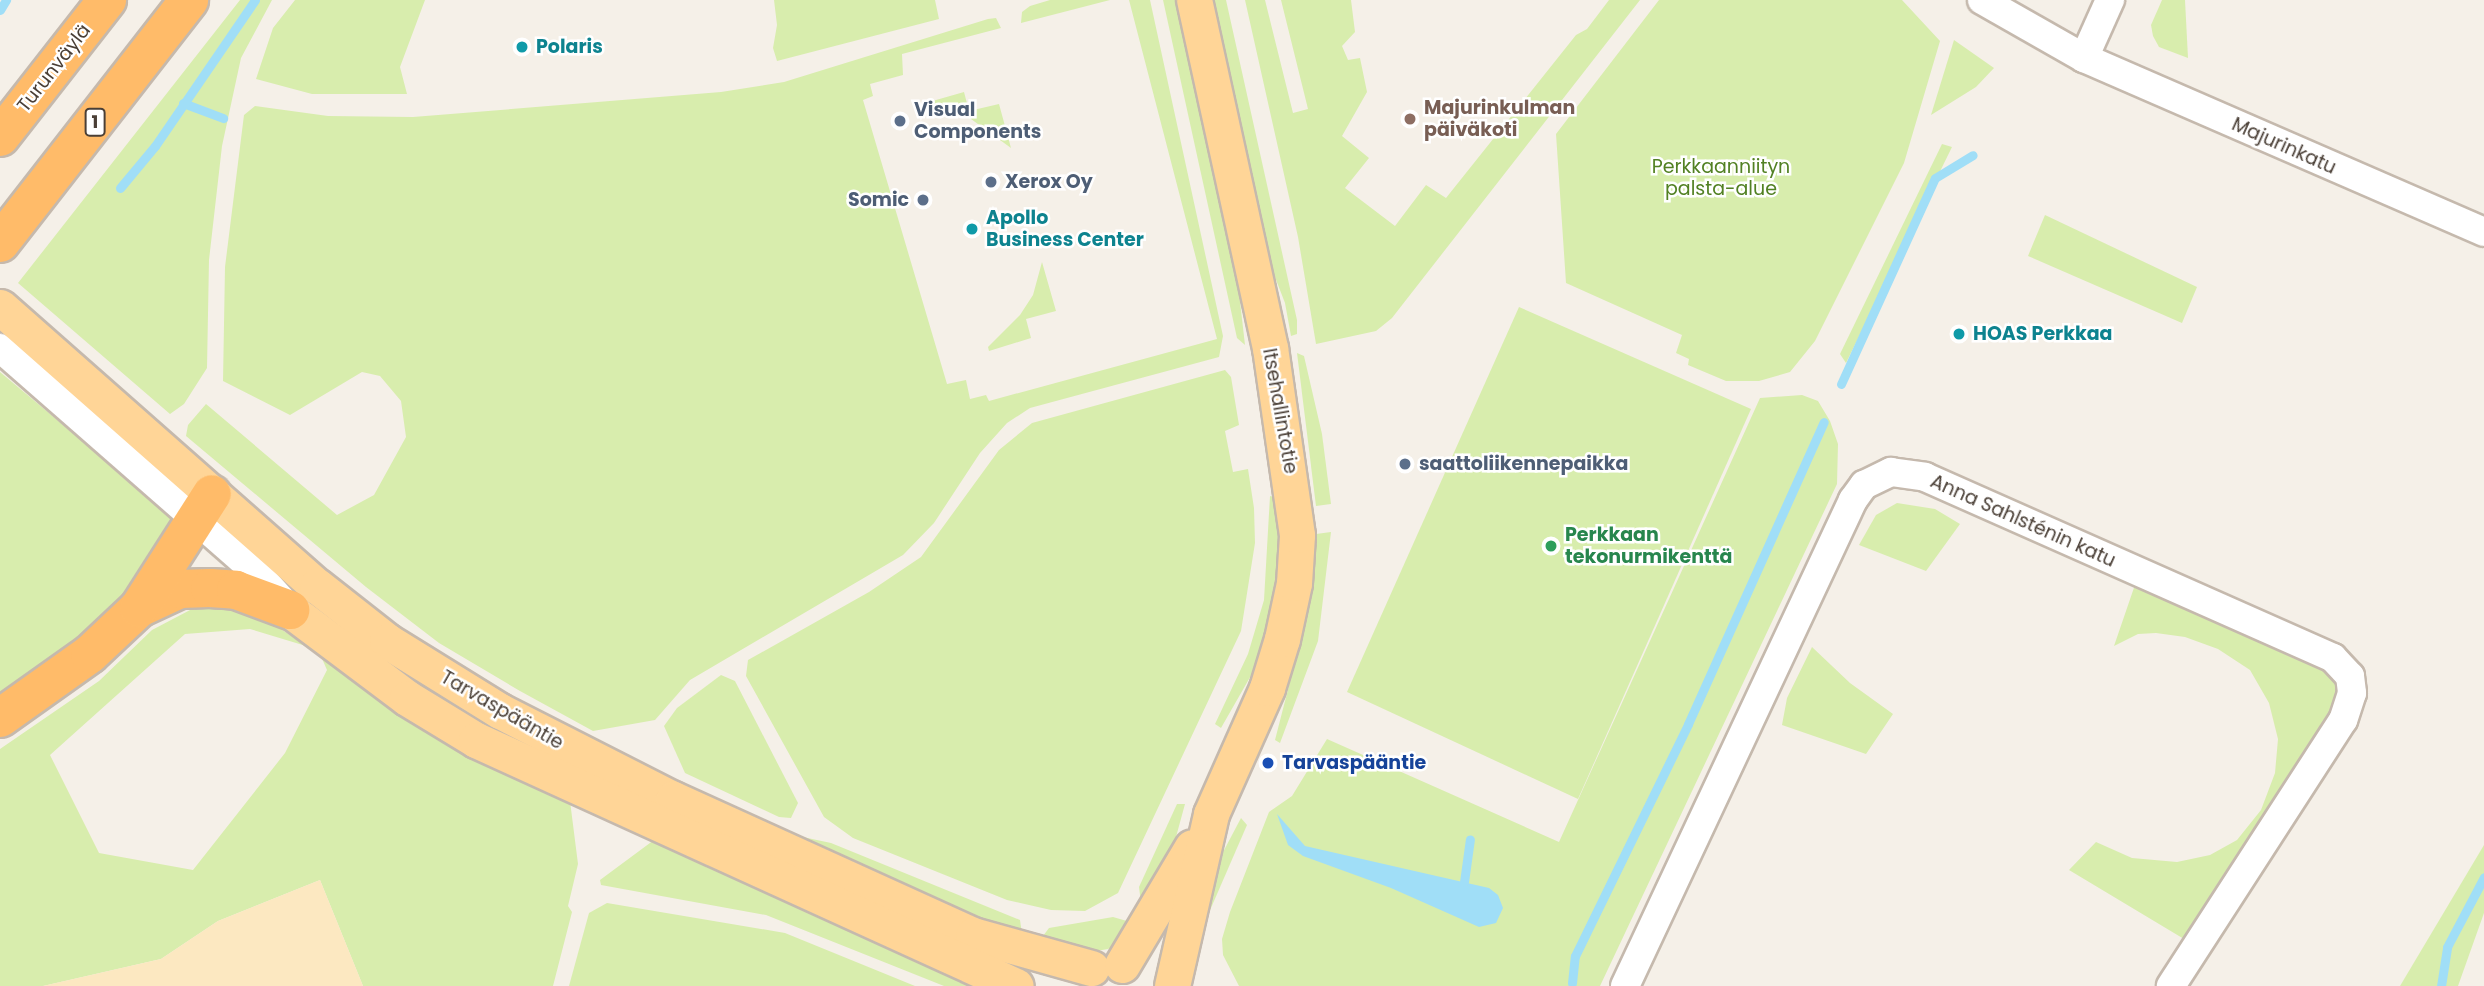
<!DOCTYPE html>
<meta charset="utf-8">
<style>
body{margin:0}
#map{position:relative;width:2484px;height:986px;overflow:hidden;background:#f5f0e8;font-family:Poppins,sans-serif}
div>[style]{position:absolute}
.green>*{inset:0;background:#d8edad}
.sand>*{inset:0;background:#fce8c1}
.water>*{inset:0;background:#a0def7}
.stream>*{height:9px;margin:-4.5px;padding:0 4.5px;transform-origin:4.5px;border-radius:4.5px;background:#a0def7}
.roads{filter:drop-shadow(2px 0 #c5b9ad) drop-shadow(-2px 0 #c5b9ad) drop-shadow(0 2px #c5b9ad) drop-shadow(0 -2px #c5b9ad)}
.minor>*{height:28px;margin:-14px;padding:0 14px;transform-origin:14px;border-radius:14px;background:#fff}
.major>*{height:35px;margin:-17.5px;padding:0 17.5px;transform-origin:17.5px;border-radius:17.5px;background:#ffd597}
.highway>*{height:38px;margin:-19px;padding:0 19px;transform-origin:19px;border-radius:19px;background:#ffbb69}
.dots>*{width:19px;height:19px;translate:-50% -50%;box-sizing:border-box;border:4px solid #fff;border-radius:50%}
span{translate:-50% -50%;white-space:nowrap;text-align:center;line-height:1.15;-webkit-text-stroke:5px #fff;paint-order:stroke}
.shield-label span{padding:2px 5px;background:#fff;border:2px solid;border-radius:5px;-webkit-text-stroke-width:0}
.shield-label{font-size:18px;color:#4a3f36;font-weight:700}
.culture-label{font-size:19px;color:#0d838f;font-weight:700}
.left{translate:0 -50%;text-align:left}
.street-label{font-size:19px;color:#4a3f36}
.education-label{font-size:19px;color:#785e54;font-weight:700}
.service-label{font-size:19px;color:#4e5e75;font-weight:700}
.right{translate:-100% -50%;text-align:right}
.park-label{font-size:19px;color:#528123}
.leisure-label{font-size:19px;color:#27864d;font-weight:700}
.transit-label{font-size:19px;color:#164399;font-weight:700}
</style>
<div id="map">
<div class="green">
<div style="clip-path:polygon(240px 0,272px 0,241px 58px,222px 146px,209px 260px,207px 368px,184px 404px,170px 414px,18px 283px)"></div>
<div style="clip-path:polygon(295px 0,425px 0,400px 67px,407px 94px,312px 94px,256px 79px,273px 28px)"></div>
<div style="clip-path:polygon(774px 0,935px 0,939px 19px,777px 61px,773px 48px,777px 25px)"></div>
<div style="clip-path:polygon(1050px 0,1110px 0,1021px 23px,1022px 12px,1030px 6px)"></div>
<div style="clip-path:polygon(1129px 0,1150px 0,1223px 336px,1219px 357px,1030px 408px,1007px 423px,980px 453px,934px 523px,903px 555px,690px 680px,655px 720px,593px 731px,520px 691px,439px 643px,366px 587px,186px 436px,188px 425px,206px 404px,337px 515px,374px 495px,406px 437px,401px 401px,380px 376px,362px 372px,290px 415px,223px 381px,225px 267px,244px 115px,255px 106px,328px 116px,413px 117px,721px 92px,784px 82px,988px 19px,996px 18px,1001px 28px,902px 54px,903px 75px,870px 84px,873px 96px,863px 100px,947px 384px,966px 380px,970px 399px,986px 395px,989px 401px,1217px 339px)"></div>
<div style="clip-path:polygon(1163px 0,1182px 0,1233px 240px,1245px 345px,1237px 338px)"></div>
<div style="clip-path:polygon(1210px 0,1226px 0,1297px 320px,1297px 334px,1291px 336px,1285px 303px,1266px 254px)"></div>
<div style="clip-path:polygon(1245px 0,1265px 0,1293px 113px,1308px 109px,1281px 0,1351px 0,1355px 32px,1342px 46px,1348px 60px,1360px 58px,1367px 92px,1342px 136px,1369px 158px,1345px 188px,1395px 226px,1426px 185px,1446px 198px,1576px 35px,1587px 29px,1609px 0,1640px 0,1392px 318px,1376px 331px,1316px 344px,1298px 237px)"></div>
<div style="clip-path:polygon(1659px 0,1902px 0,1940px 41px,1904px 163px,1815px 341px,1790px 372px,1759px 381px,1726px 381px,1688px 365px,1689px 359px,1676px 353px,1682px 335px,1566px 283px,1556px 134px)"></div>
<div style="clip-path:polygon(2162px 0,2185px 0,2188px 58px,2159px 47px,2153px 36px,2151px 25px)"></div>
<div style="clip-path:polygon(1954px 40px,1994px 68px,1976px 87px,1931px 115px)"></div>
<div style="clip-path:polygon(964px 92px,969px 111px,999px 104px,1011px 148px,971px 119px,931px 108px,929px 102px)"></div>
<div style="clip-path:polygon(1942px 144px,1952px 147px,1846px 363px,1840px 354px)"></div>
<div style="clip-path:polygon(2045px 215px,2197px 287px,2182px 323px,2028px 256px)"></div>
<div style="clip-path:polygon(1042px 262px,1056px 311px,1026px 319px,1031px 338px,989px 351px,988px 347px,1020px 315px,1033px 295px)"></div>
<div style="clip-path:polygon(1519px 307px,1751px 409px,1578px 799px,1347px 692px)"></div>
<div style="clip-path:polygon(1297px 353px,1304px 356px,1322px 434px,1331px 504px,1316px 506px)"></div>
<div style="clip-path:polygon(1225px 370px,1231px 377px,1239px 425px,1225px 431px,1233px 472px,1248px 469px,1254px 508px,1255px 543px,1241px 631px,1118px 893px,1085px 911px,1051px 910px,1007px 900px,853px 838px,824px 817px,746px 676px,748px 660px,869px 592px,921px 557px,999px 450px,1032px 423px)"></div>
<div style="clip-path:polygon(0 372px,184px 526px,153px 571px,72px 647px,0 699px)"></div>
<div style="clip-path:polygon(1802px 395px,1818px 401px,1830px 421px,1838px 444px,1837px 484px,1600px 986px,1239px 986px,1223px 955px,1222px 939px,1230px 912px,1269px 812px,1292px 796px,1327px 739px,1559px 842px,1760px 398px)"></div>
<div style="clip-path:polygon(1270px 496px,1285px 500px,1286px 552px,1265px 651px,1221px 728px,1215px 724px,1248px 654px,1264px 600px)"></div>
<div style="clip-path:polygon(1897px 503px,1935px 509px,1960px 524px,1926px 571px,1859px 545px,1876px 515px)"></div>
<div style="clip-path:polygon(1331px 532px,1318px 641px,1280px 743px,1275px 740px,1302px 635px,1316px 534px)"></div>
<div style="clip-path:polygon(2138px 576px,2337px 667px,2341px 700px,2189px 942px,2069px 870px,2096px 842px,2132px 858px,2177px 862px,2210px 855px,2237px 840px,2261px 810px,2275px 773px,2278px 739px,2269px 703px,2250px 670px,2218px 649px,2185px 637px,2156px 633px,2138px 634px,2114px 646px)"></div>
<div style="clip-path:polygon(192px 609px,229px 609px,272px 623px,306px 646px,250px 629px,185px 634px,50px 755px,99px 853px,193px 870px,285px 753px,327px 670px,320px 654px,387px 704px,570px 801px,578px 864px,568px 906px,572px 912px,553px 986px,363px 986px,320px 880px,218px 921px,161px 959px,43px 986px,0 986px,0 749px,99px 681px,152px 630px)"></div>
<div style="clip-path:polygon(1812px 647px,1850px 683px,1893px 714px,1866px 754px,1782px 725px,1787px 698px)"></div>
<div style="clip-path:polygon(721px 675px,735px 681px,798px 803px,791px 818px,779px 817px,685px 773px,664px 726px,677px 708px)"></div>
<div style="clip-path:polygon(1177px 804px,1185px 804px,1173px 848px,1141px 903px,1139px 887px)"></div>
<div style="clip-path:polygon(1241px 818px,1247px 825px,1201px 931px,1203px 890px)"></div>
<div style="clip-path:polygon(784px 833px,831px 843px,1020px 920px,1022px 934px,1020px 939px)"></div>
<div style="clip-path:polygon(654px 840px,995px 986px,944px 986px,766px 915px,601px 885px,600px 880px)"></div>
<div style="clip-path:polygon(2484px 845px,2484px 913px,2458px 986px,2400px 986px)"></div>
<div style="clip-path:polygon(607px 903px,785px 933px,915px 986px,569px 986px,589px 913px)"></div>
<div style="clip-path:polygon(1113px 917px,1137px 924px,1126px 939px,1108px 949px,1090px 952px,1037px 944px,1049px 928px)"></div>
</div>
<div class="sand">
<div style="clip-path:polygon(320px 880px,363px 986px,43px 986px,161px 959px,218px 921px)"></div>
</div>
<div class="water">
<div style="clip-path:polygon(1277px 814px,1305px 846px,1489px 888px,1498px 895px,1503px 908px,1496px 923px,1479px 927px,1391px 888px,1303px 856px,1288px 845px)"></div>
</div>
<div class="stream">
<div style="left:0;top:10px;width:12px;rotate:-59deg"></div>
<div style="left:183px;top:103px;width:43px;rotate:20.6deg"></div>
<div style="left:120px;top:188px;width:55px;rotate:-50.2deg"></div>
<div style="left:155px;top:146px;width:177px;rotate:-55.6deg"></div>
<div style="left:1841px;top:384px;width:226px;rotate:-65.5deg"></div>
<div style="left:1935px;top:178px;width:44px;rotate:-31.2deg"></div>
<div style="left:1464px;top:882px;width:43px;rotate:-82.1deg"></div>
<div style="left:1572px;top:983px;width:27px;rotate:-84deg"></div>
<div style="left:1575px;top:956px;width:258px;rotate:-64deg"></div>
<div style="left:1688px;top:724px;width:331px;rotate:-65.8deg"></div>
<div style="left:2441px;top:986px;width:39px;rotate:-81deg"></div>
<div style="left:2447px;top:947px;width:79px;rotate:-62.1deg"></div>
</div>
<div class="roads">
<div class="minor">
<div style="left:1982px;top:0;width:117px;rotate:29.6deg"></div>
<div style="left:2084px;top:58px;width:436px;rotate:23.5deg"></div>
<div style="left:2084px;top:58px;width:64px;rotate:-65.9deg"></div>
<div style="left:0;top:348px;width:340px;rotate:41.2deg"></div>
<div style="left:256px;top:572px;width:49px;rotate:47.5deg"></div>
<div style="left:1625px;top:986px;width:537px;rotate:-64.87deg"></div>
<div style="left:1853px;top:500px;width:19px;rotate:-54deg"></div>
<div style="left:1864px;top:485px;width:30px;rotate:-26deg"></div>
<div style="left:1891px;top:472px;width:34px;rotate:8deg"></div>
<div style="left:1925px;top:477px;width:446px;rotate:23.9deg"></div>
<div style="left:2333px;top:658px;width:25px;rotate:47deg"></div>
<div style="left:2350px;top:676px;width:17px;rotate:83deg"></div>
<div style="left:2352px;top:693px;width:28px;rotate:108deg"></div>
<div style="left:2343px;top:720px;width:317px;rotate:122.9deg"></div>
</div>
<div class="major">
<div style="left:0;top:307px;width:422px;rotate:41.4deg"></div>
<div style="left:317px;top:586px;width:89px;rotate:38.2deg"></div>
<div style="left:387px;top:641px;width:133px;rotate:31.8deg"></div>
<div style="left:500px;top:711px;width:194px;rotate:27deg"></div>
<div style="left:673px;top:799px;width:329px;rotate:24.4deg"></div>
<div style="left:973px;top:935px;width:123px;rotate:15.6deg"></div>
<div style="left:290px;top:610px;width:146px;rotate:36.9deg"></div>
<div style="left:407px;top:698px;width:81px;rotate:31.3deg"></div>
<div style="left:476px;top:740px;width:593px;rotate:24.49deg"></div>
<div style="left:1122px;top:965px;width:137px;rotate:-59.3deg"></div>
<div style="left:1172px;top:986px;width:176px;rotate:-77.2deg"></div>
<div style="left:1211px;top:814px;width:138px;rotate:-66deg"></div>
<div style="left:1267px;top:688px;width:51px;rotate:-73deg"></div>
<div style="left:1282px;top:639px;width:57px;rotate:-77.9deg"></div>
<div style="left:1294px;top:583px;width:48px;rotate:-86.4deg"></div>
<div style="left:1297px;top:535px;width:189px;rotate:-98.2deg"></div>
<div style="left:1270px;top:348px;width:356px;rotate:-102.3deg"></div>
</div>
<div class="highway">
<div style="left:0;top:137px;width:174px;rotate:-52deg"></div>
<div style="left:0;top:243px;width:308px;rotate:-52.1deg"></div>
<div style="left:139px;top:608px;width:45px;rotate:-24.9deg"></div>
<div style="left:180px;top:589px;width:30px;rotate:-2deg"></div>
<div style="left:210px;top:588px;width:26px;rotate:4deg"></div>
<div style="left:236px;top:590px;width:58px;rotate:20.3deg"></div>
<div style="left:0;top:718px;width:110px;rotate:-35.4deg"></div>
<div style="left:90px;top:654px;width:67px;rotate:-43.2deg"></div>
<div style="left:139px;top:608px;width:135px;rotate:-57.4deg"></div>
</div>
</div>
<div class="dots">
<div style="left:522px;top:47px;background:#0f9aa8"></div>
<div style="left:1410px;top:119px;background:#8d6e63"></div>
<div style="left:900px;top:121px;background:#5c6f8a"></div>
<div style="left:991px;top:182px;background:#5c6f8a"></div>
<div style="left:923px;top:200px;background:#5c6f8a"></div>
<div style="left:972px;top:229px;background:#0f9aa8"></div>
<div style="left:1959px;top:334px;background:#0f9aa8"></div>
<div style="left:1405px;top:464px;background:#5c6f8a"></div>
<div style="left:1551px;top:546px;background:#2e9e5b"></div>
<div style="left:1268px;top:763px;background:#1a4fb4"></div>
</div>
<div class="shield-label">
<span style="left:95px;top:122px">1</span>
</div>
<div class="culture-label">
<span class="left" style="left:536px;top:47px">Polaris</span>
<span class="left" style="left:986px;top:229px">Apollo<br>Business Center</span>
<span class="left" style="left:1973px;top:334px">HOAS Perkkaa</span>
</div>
<div class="street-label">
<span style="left:54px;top:68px;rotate:-52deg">Turunväylä</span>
<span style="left:2284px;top:146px;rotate:24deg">Majurinkatu</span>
<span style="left:1280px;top:411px;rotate:80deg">Itsehallintotie</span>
<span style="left:2023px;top:521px;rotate:24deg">Anna Sahlsténin katu</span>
<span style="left:502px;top:710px;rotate:30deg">Tarvaspääntie</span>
</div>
<div class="education-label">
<span class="left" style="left:1424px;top:119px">Majurinkulman<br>päiväkoti</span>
</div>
<div class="service-label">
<span class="left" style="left:914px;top:121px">Visual<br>Components</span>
<span class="left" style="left:1005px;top:182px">Xerox Oy</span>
<span class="right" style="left:909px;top:200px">Somic</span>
<span class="left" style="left:1419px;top:464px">saattoliikennepaikka</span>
</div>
<div class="park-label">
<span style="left:1721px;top:178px">Perkkaanniityn<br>palsta-alue</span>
</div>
<div class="leisure-label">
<span class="left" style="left:1565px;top:546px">Perkkaan<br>tekonurmikenttä</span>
</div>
<div class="transit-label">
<span class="left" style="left:1282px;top:763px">Tarvaspääntie</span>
</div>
</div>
